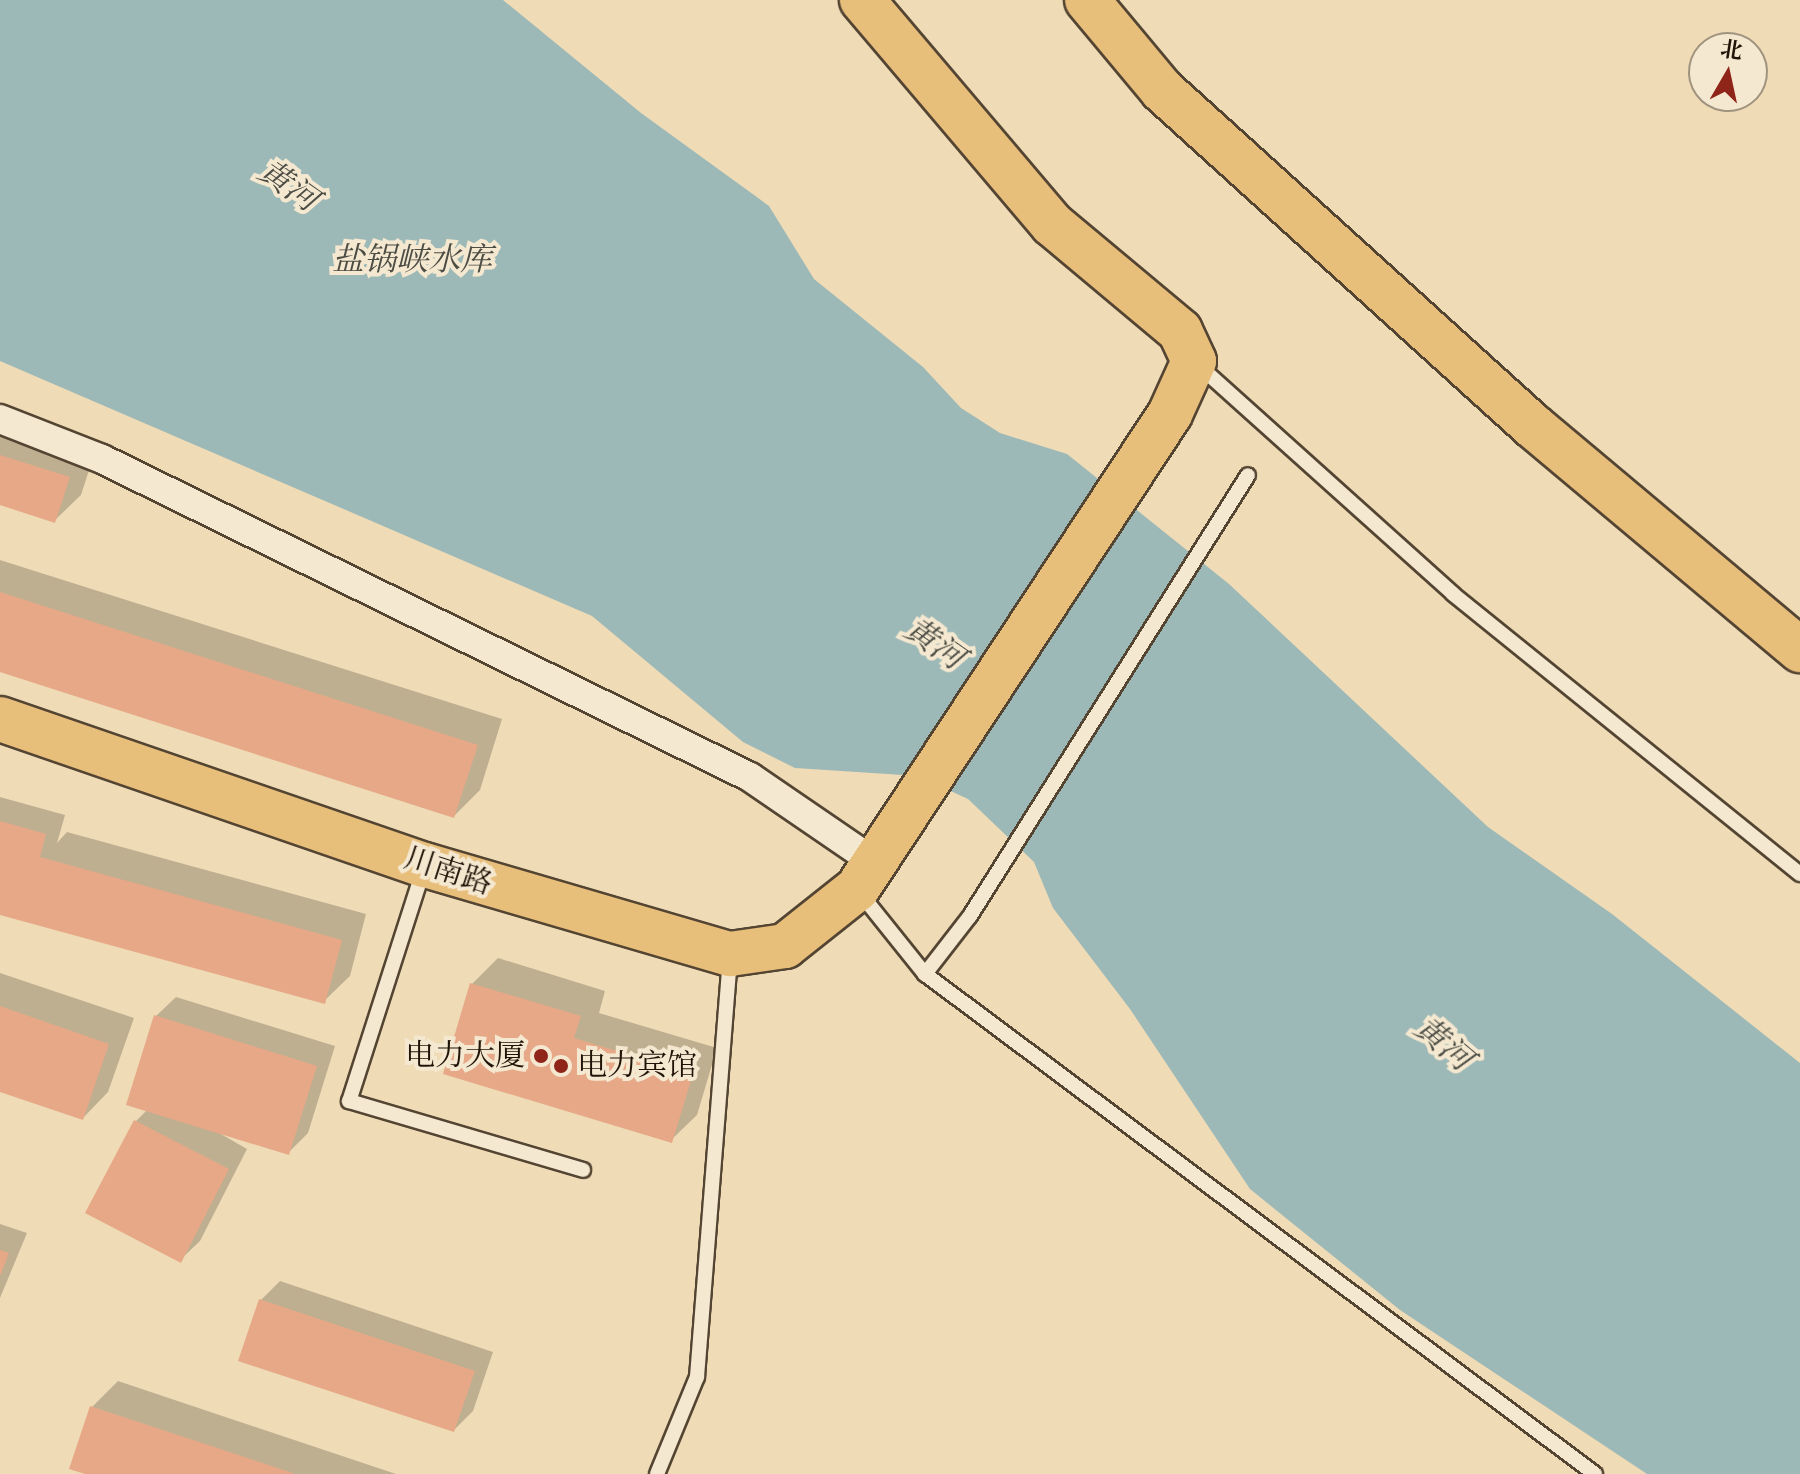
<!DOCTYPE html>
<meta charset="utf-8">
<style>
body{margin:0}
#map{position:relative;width:1800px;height:1474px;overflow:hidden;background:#efdbb6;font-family:Cardo,"Noto Serif SC",serif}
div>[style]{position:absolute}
.water>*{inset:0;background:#9db9b7}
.shadow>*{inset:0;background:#0003}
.building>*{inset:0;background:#e6a887}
.roads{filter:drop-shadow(2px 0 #544533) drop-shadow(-2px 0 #544533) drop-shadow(0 2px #544533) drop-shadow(0 -2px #544533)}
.lane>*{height:14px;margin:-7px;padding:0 7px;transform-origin:7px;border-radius:7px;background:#f5e8d0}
.street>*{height:28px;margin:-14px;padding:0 14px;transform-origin:14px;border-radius:14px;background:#f5e8d0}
.primary>*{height:44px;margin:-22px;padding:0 22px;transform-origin:22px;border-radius:22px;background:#e8be7b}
.dots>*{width:22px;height:22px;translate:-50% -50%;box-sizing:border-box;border:4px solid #f5e8d0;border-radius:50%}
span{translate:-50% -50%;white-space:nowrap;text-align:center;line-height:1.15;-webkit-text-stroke:8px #f5e8d0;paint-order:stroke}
.street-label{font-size:30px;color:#201307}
.poi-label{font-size:30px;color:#201307}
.right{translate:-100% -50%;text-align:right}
.left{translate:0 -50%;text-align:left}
.water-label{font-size:32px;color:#4c4d45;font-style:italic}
.north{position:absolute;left:1688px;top:32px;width:80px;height:80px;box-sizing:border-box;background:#f5e8d0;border:2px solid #a09380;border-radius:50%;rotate:9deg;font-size:22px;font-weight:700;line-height:32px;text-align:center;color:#201307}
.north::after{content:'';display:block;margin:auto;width:28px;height:36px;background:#8f2418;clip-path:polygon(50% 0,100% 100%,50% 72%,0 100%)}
</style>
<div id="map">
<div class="water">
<div style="clip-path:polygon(0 0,503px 0,641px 113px,769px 206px,814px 279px,923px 367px,961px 408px,1000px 433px,1067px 454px,1229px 584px,1488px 827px,1612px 914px,1800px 1063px,1800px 1474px,1647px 1474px,1400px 1310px,1250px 1189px,1130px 1009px,1053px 908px,1034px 862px,968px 799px,918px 776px,795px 768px,743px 742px,592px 616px,0 361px)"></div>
</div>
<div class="shadow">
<div style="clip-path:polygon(0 421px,95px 452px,81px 495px,55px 520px,0 503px)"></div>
<div style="clip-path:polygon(0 560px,502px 719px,480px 790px,454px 816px,0 670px)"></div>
<div style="clip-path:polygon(0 797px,65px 815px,57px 843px,67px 832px,366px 914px,350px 976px,324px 1001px,0 913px)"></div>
<div style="clip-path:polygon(498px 958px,605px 991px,599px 1013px,717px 1048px,697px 1115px,671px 1140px,472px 984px)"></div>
<div style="clip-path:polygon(0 973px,134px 1018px,108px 1092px,83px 1118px,0 1089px)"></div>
<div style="clip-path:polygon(176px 997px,335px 1046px,308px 1133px,288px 1153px,214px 1130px,247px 1149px,200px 1241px,180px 1260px,136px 1121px,148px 1109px,156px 1016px)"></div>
<div style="clip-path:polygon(0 1224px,27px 1233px,0 1298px)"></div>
<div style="clip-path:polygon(280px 1281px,493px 1352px,473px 1411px,454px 1430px,260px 1301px)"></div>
<div style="clip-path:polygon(118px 1381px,396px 1474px,91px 1474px,92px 1407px)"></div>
</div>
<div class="building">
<div style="clip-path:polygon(0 455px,70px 477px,55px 523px,0 505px)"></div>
<div style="clip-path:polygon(0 592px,478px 745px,454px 818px,0 672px)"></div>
<div style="clip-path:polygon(0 821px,46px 834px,40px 857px,342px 940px,325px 1004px,0 915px)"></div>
<div style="clip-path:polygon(470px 983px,581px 1016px,574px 1038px,693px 1074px,672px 1143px,443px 1074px)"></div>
<div style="clip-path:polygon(0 1006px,109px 1044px,83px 1120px,0 1092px)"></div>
<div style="clip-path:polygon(154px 1015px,317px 1066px,289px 1155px,126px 1105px)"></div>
<div style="clip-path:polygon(134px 1120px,229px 1169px,181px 1263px,85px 1213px)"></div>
<div style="clip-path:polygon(0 1250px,9px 1253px,0 1276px)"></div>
<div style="clip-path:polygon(259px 1299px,475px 1371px,454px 1432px,238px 1361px)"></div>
<div style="clip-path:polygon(90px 1406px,293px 1473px,293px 1474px,85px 1474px,69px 1469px)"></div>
</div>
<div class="roads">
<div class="lane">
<div style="left:1197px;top:364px;width:344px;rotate:41.9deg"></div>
<div style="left:1453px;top:594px;width:446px;rotate:38.9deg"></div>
<div style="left:424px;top:868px;width:245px;rotate:107.8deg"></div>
<div style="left:349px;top:1101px;width:244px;rotate:16.4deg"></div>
<div style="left:860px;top:893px;width:104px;rotate:51.3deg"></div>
<div style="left:925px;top:974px;width:836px;rotate:36.73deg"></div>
<div style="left:925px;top:974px;width:73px;rotate:-52.2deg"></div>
<div style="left:970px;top:916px;width:521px;rotate:-57.77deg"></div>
<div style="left:657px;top:1474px;width:105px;rotate:-67.6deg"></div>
<div style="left:697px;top:1377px;width:418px;rotate:-85.5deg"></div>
</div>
<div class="street">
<div style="left:0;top:419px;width:110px;rotate:21.4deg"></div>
<div style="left:102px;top:459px;width:722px;rotate:26.14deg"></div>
<div style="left:750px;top:777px;width:154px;rotate:34.4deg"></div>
</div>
<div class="primary">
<div style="left:1087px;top:0;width:117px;rotate:50.2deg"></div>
<div style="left:1162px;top:90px;width:501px;rotate:42.17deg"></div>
<div style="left:1533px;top:426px;width:349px;rotate:40deg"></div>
<div style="left:0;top:719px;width:449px;rotate:19deg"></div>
<div style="left:425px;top:865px;width:318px;rotate:16.3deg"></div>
<div style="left:730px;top:954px;width:56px;rotate:-8.3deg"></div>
<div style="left:785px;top:946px;width:92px;rotate:-38.4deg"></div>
<div style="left:857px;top:889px;width:569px;rotate:-56.62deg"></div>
<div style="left:1170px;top:414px;width:58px;rotate:-65.6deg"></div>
<div style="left:1194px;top:361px;width:33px;rotate:-115deg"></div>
<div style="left:1180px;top:331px;width:167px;rotate:-140.1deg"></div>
<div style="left:1052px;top:224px;width:294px;rotate:-130.3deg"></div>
</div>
</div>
<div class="dots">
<div style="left:541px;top:1056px;background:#8f2418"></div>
<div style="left:561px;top:1066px;background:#8f2418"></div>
</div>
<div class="street-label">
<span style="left:448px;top:872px;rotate:18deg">川南路</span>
</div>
<div class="poi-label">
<span class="right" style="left:525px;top:1056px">电力大厦</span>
<span class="left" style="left:577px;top:1066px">电力宾馆</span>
</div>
<div class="water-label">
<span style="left:288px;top:186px;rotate:35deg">黄河</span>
<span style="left:412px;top:260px">盐锅峡水库</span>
<span style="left:934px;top:644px;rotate:35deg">黄河</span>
<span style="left:1443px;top:1044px;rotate:40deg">黄河</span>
</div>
<div class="north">北</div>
</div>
